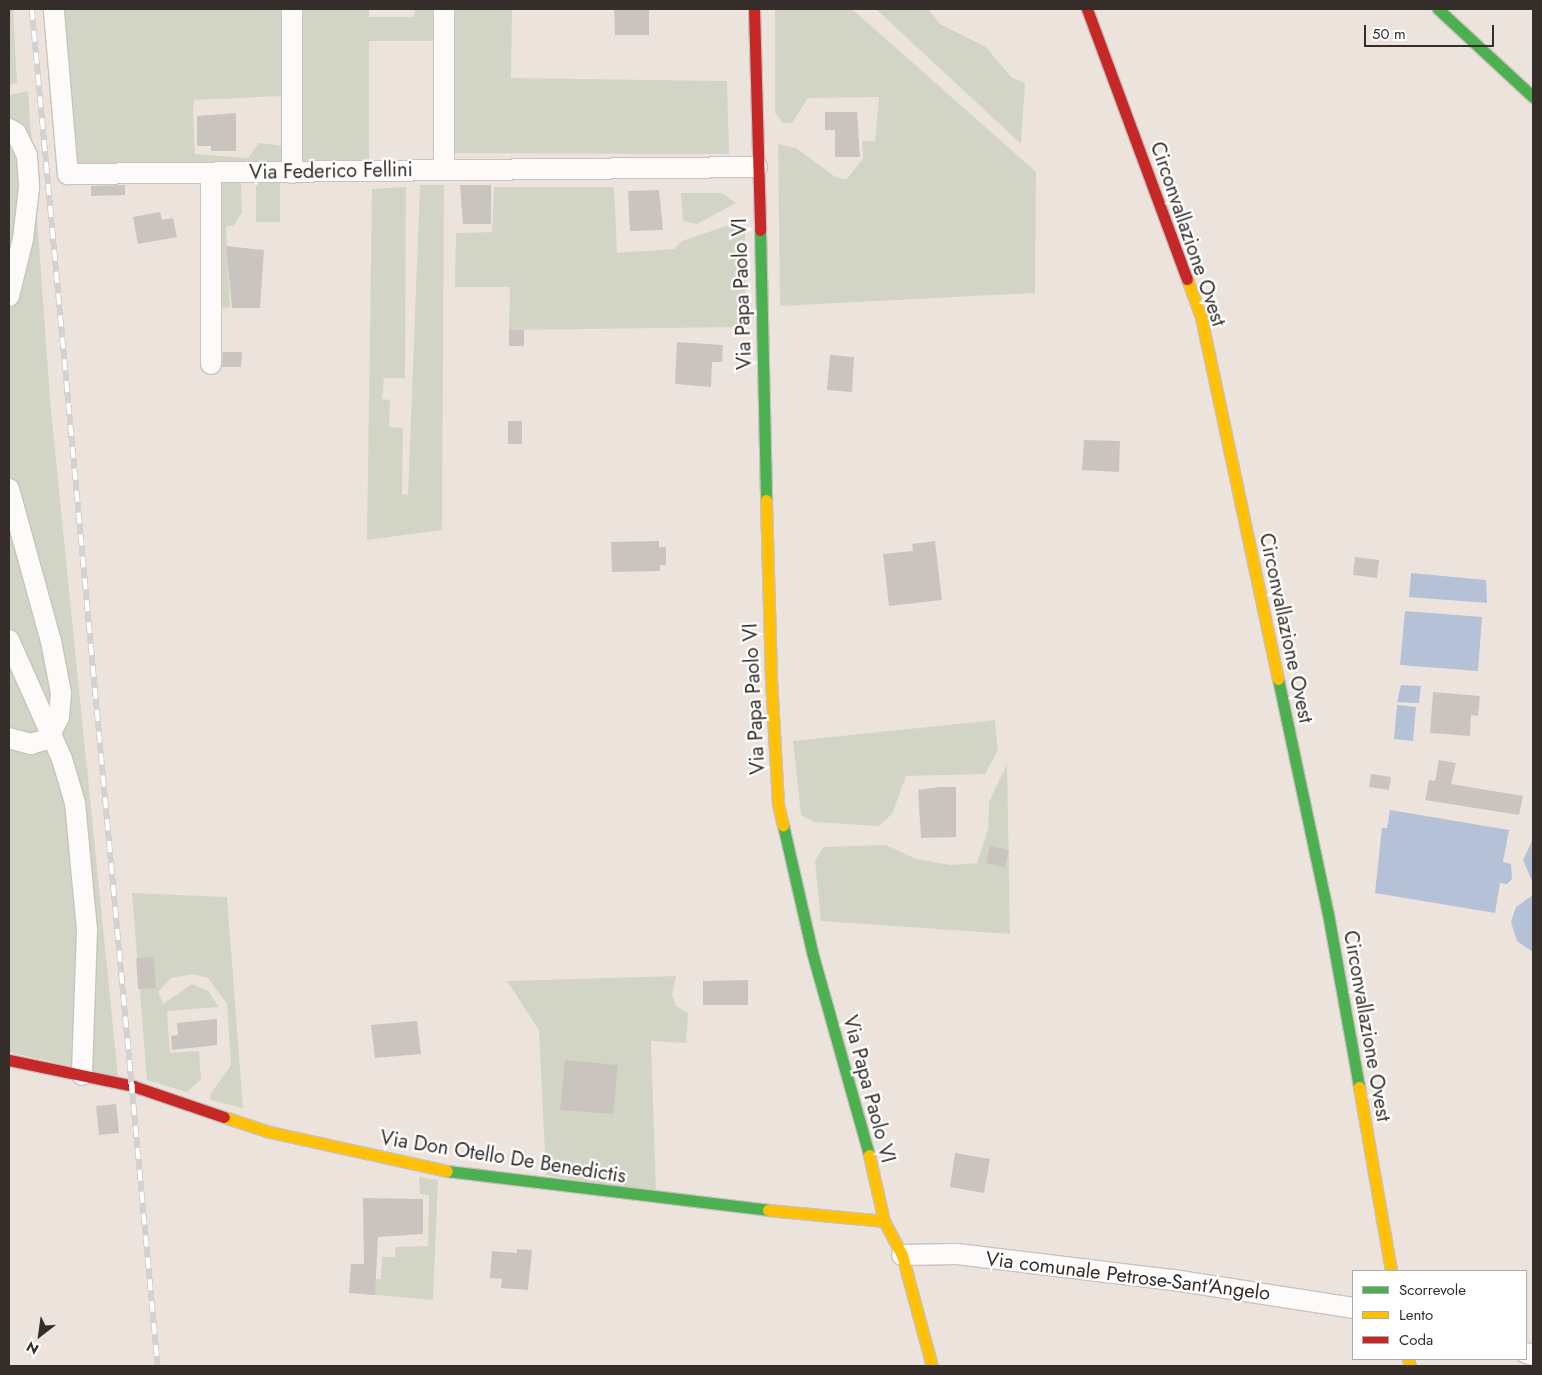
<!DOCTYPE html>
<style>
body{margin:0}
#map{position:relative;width:1542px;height:1375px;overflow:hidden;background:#ede3dd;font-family:Jost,sans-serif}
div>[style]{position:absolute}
.green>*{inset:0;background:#d2d5c6}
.water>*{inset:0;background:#b4c1d7}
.building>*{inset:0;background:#cac4be}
.roads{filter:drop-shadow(1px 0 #c9c2bd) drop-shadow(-1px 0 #c9c2bd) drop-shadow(0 1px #c9c2bd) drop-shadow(0 -1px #c9c2bd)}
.street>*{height:20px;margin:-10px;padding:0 10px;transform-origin:10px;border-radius:10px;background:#fcfbfa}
.fast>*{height:11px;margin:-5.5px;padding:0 5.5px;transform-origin:5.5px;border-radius:5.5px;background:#4caf50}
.slow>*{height:11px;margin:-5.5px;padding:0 5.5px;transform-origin:5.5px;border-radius:5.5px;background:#ffc107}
.jam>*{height:11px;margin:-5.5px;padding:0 5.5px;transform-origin:5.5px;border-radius:5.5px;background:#c62828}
.rail>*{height:5.5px;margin-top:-2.75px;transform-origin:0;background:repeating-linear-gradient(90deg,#fff 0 11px,#d4d2d0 0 22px);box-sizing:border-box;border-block:1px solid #d4d2d0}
span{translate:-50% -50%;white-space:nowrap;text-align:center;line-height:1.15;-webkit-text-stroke:4.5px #fff;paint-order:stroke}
.street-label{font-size:20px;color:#342d29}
.frame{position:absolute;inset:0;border:10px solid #342d29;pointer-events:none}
.legend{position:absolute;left:1352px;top:1270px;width:175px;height:90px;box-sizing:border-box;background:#fff;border:1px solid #aeaba9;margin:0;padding:6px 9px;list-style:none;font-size:15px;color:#342d29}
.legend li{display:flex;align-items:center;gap:10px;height:25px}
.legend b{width:25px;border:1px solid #aeaba9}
.north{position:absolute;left:15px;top:1310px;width:50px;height:50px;-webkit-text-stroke:4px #fff;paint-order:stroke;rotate:210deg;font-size:14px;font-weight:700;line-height:20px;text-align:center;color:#342d29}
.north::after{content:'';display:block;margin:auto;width:18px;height:22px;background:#342d29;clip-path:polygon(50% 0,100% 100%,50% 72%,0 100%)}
.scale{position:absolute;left:1364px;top:25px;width:130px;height:22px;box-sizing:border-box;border:2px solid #342d29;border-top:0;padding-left:6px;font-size:15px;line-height:18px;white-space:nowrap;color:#342d29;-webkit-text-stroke:4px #fff;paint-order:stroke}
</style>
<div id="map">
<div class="green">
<div style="clip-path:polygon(9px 9px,13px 9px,17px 83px,9px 85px)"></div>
<div style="clip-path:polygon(62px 9px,284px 9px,284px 96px,194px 100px,193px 113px,195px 154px,248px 158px,259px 143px,283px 146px,281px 166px,73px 168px)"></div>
<div style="clip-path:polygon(302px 9px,369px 9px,369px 17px,414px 17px,415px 9px,434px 9px,435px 41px,369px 41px,369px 161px,302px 162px)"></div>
<div style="clip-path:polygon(450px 9px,512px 9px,511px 78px,727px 81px,729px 154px,450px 153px)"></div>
<div style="clip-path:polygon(775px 9px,852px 9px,1036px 172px,1035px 293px,780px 306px,778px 144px,796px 148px,834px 176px,846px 180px,863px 159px,862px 141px,875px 141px,879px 97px,808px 98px,792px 123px,783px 123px,775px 113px)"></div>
<div style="clip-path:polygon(876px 9px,928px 9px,940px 24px,986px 47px,1011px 77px,1025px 83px,1021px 144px)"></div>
<div style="clip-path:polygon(28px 91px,50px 399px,118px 1077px,9px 1052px,9px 95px)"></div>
<div style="clip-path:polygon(217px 181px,241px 182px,242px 212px,234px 225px,226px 227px,230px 307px,217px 309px)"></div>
<div style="clip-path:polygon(260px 182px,280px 183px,280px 222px,256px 222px,256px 187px)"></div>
<div style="clip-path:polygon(420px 185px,444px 185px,442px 530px,367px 540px,372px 189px,406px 187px,405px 378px,384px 378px,382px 399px,390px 400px,389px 427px,403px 428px,402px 494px,408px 495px)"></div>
<div style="clip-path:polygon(494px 187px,614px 187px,617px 253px,674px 249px,682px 241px,738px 222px,745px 228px,746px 327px,509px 330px,510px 287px,455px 287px,456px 233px,492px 232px)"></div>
<div style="clip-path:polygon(681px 193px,722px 193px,736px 203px,697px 224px,683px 221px)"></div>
<div style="clip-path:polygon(995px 720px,998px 750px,985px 774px,906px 776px,892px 814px,879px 826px,814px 822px,801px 815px,793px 741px)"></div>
<div style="clip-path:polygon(1007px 764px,1010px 934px,821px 921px,815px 860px,824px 847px,886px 845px,916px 859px,950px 865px,977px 863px,988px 829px,989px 802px)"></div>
<div style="clip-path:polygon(132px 893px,227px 897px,243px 1108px,210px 1100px,211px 1093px,231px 1065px,227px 1004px,208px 978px,193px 974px,171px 978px,158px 992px,163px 1004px,192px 984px,208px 991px,219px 1007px,167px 1011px,170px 1053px,199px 1051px,201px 1079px,187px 1092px,147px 1080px)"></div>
<div style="clip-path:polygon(676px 976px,672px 995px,676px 1006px,688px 1013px,686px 1043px,651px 1041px,656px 1194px,546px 1175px,539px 1030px,507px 981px)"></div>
<div style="clip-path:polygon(419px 1177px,438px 1180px,433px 1300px,364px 1294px,370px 1279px,381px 1279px,382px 1257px,395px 1257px,395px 1247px,428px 1246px,429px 1195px,420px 1194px)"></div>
</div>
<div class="water">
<div style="clip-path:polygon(1411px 573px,1486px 580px,1487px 603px,1409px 597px)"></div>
<div style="clip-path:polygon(1405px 611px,1482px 617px,1478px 671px,1400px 665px)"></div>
<div style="clip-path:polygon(1401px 685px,1421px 686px,1419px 703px,1397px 702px)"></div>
<div style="clip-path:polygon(1397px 705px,1416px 707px,1413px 741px,1394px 739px)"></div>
<div style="clip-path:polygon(1390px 810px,1509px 830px,1503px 862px,1511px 864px,1512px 879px,1507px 884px,1500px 883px,1495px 913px,1375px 893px,1382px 828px,1387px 828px)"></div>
<div style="clip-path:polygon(1533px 839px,1533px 883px,1523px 860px)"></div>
<div style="clip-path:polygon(1533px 895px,1533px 952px,1517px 941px,1511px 922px,1516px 907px)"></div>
</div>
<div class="building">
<div style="clip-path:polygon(614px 9px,649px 9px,649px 35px,615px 35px)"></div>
<div style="clip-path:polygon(825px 112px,857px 112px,860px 157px,835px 157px,835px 130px,825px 130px)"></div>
<div style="clip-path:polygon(236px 113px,236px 151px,211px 151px,211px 146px,197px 146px,197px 116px)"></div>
<div style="clip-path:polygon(125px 185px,125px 195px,91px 196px,91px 186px)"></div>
<div style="clip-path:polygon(460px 185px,491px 185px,491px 224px,463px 224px)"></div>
<div style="clip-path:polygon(659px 190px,663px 230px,630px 231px,628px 191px)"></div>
<div style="clip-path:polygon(160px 212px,162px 220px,173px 218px,177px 237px,138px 244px,133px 217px)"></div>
<div style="clip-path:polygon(226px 246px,264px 250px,260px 308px,232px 308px)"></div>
<div style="clip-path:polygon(509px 330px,524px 330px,524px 346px,509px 346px)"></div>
<div style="clip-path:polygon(677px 342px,723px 345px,722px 362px,712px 362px,711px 387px,675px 384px)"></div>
<div style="clip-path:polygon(223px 352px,242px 352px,241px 367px,222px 367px)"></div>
<div style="clip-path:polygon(830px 355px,854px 357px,852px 392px,827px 390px)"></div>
<div style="clip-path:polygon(508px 421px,522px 421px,522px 444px,508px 444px)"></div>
<div style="clip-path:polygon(1084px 440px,1120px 441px,1119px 472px,1082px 470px)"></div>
<div style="clip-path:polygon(659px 541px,659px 547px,666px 547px,666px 565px,660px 565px,660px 571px,612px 572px,611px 542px)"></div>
<div style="clip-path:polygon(935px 541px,942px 600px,889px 606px,883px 554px,913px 551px,912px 544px)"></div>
<div style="clip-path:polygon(1355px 557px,1379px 560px,1377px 578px,1353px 575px)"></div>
<div style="clip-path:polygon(1433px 692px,1480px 696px,1478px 716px,1471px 715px,1470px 736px,1430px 733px)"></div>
<div style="clip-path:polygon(1439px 760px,1456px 763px,1451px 784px,1523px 796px,1519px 815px,1425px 800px,1429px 780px,1435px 781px)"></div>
<div style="clip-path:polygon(1371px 774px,1391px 777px,1389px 790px,1369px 787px)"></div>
<div style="clip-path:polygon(940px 787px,956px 787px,956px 837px,921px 838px,918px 790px)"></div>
<div style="clip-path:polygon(990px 846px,1009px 850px,1005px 867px,986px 863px)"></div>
<div style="clip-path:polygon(154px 957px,156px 988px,138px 989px,136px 958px)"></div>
<div style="clip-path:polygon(748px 980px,748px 1005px,703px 1005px,703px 981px)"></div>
<div style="clip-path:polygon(217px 1019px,217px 1045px,172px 1050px,171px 1036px,178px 1035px,177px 1023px)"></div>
<div style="clip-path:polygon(417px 1021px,421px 1054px,375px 1058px,371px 1025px)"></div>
<div style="clip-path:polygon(565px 1060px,618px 1065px,613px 1114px,560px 1110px)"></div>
<div style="clip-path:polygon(116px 1104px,119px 1133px,99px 1135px,96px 1106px)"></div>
<div style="clip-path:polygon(955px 1153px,990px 1159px,984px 1193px,950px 1187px)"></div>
<div style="clip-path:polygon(363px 1198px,423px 1199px,423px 1234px,378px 1237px,375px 1295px,349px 1293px,351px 1264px,364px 1264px)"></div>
<div style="clip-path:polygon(517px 1249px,532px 1250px,528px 1290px,501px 1288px,502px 1279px,490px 1278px,492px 1251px,517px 1253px)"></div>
</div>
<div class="roads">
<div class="street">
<div style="left:444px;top:9px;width:159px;rotate:90deg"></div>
<div style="left:54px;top:12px;width:163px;rotate:85.1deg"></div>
<div style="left:68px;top:174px;width:689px;rotate:-0.58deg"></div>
<div style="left:9px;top:129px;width:8px;rotate:30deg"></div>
<div style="left:16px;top:133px;width:25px;rotate:64deg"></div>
<div style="left:27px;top:156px;width:32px;rotate:86deg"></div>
<div style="left:29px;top:188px;width:51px;rotate:96.7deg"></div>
<div style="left:23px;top:239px;width:59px;rotate:103.8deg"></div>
<div style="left:292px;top:173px;width:164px;rotate:-90deg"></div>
<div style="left:211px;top:364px;width:190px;rotate:-90deg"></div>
<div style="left:9px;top:489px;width:158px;rotate:74.6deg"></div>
<div style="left:51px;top:641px;width:53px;rotate:79.1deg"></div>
<div style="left:61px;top:693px;width:24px;rotate:95deg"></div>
<div style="left:59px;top:717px;width:25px;rotate:117deg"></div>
<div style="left:48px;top:739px;width:18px;rotate:164deg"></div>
<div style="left:31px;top:744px;width:23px;rotate:-165deg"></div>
<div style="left:9px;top:640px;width:130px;rotate:66deg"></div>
<div style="left:62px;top:759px;width:46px;rotate:73.5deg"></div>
<div style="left:75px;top:803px;width:128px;rotate:84.6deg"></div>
<div style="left:87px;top:930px;width:145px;rotate:92deg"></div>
<div style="left:902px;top:1255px;width:55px;rotate:-1deg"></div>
<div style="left:957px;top:1254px;width:218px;rotate:6.9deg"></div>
<div style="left:1173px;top:1280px;width:182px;rotate:8.8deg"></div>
<div style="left:1526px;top:1353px;width:7px;rotate:16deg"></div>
</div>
<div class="fast">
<div style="left:1438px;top:9px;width:129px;rotate:42.8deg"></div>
<div style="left:760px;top:230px;width:270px;rotate:88.7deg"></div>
<div style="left:1278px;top:679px;width:240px;rotate:78deg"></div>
<div style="left:1328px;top:914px;width:176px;rotate:79.8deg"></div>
<div style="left:783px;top:825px;width:130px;rotate:77.1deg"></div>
<div style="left:812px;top:952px;width:211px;rotate:74.3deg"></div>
<div style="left:447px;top:1171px;width:323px;rotate:6.9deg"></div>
</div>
<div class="slow">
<div style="left:1187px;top:279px;width:40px;rotate:69.8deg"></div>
<div style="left:1201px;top:317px;width:370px;rotate:78deg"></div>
<div style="left:766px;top:500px;width:179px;rotate:88.4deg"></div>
<div style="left:771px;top:679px;width:125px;rotate:86.8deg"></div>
<div style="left:778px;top:804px;width:22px;rotate:77deg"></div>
<div style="left:1359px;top:1087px;width:187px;rotate:80.1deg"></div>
<div style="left:224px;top:1117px;width:48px;rotate:18.1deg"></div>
<div style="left:270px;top:1132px;width:181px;rotate:12.4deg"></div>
<div style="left:869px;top:1155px;width:68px;rotate:77.2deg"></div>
<div style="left:884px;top:1221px;width:38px;rotate:62deg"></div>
<div style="left:902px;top:1255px;width:115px;rotate:74.9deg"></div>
<div style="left:768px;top:1210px;width:117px;rotate:5.4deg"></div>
<div style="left:1408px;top:1359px;width:7px;rotate:74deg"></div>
</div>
<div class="jam">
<div style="left:754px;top:9px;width:221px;rotate:88.4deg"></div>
<div style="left:1087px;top:9px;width:288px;rotate:69.7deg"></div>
<div style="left:9px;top:1060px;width:127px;rotate:11.8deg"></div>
<div style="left:133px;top:1086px;width:96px;rotate:18.8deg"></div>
</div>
</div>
<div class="rail">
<div style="left:32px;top:9px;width:1363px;rotate:84.7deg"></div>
</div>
<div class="street-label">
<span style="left:331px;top:171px;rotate:-1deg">Via Federico Fellini</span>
<span style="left:1188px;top:234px;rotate:71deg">Circonvallazione Ovest</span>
<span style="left:742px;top:294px;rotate:-92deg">Via Papa Paolo VI</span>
<span style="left:1286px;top:628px;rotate:78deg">Circonvallazione Ovest</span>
<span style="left:754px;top:699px;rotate:-93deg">Via Papa Paolo VI</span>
<span style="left:1367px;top:1026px;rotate:80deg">Circonvallazione Ovest</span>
<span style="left:869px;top:1089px;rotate:75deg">Via Papa Paolo VI</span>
<span style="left:503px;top:1157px;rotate:9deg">Via Don Otello De Benedictis</span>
<span style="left:1128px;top:1276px;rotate:7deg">Via comunale Petrose-Sant'Angelo</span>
</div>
<div class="frame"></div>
<ul class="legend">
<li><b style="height:6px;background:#4caf50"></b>Scorrevole</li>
<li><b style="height:6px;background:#ffc107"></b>Lento</li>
<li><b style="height:6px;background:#c62828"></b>Coda</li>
</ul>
<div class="north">N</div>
<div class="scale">50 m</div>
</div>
